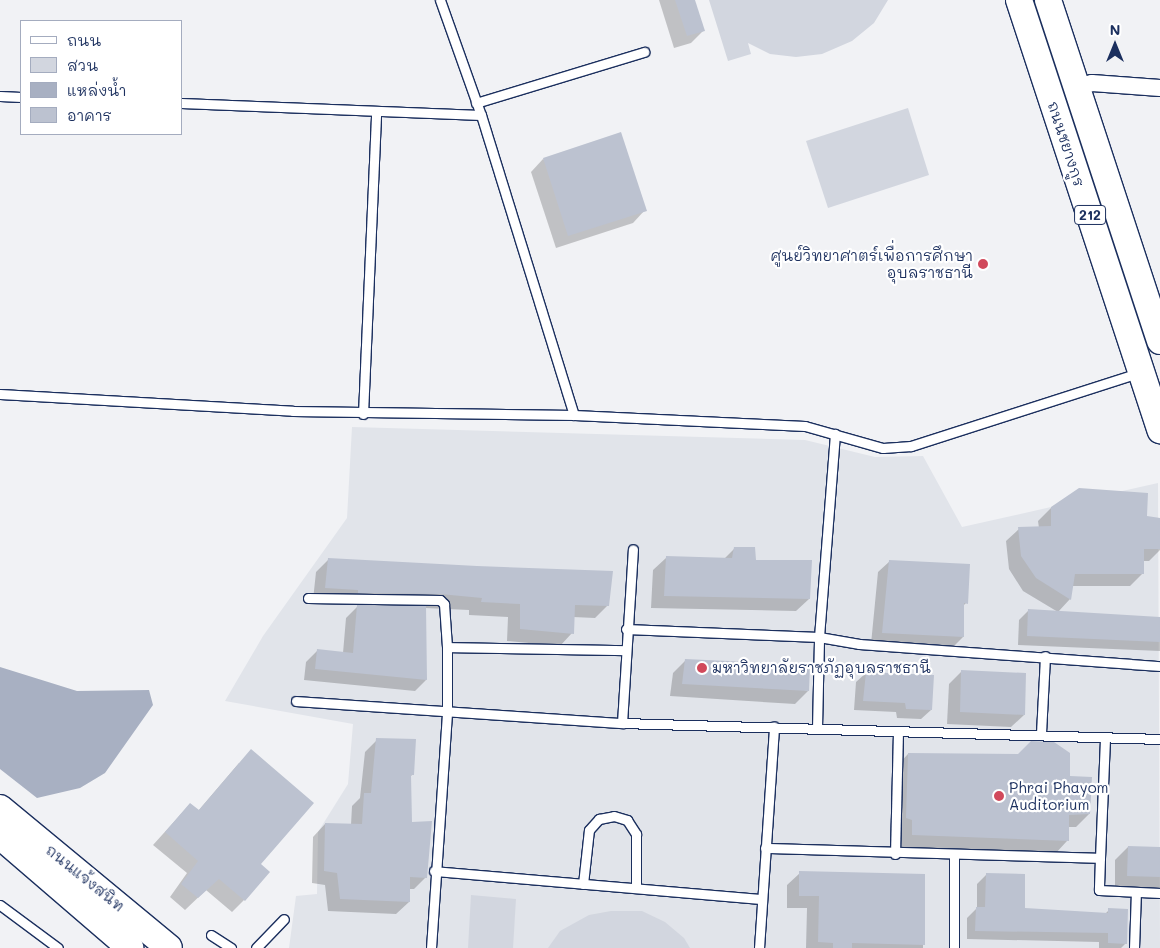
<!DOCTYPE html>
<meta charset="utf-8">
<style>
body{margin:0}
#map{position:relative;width:1160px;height:948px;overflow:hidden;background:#f1f2f5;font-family:Mali,"Playpen Sans Thai",sans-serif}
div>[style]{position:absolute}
.built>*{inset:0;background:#e1e4ea}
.green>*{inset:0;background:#d2d6df}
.water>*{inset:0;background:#a8b0c2}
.shadow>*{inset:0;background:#0003}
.building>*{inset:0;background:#bcc2d0}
.roads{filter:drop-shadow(1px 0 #1b2f5e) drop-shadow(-1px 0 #1b2f5e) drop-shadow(0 1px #1b2f5e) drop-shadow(0 -1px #1b2f5e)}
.service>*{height:9px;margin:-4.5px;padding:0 4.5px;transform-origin:4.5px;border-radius:4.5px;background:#fff}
.minor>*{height:16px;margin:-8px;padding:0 8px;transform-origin:8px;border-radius:8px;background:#fff}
.primary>*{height:26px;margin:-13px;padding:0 13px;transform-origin:13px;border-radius:13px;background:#fff}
.dots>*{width:14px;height:14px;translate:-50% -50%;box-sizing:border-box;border:2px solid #fff;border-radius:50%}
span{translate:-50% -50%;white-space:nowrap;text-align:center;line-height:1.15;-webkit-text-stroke:4.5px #fff;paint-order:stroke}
.shield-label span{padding:1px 4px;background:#fff;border:1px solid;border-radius:4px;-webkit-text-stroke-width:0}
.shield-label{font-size:14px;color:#1b2f5e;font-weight:700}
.street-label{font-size:15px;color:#1b2f5e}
.poi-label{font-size:15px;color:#1b2f5e}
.right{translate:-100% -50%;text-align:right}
.left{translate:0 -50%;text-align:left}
.legend{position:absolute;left:20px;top:20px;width:162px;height:115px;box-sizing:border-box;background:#fff;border:1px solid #a4acbf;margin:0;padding:6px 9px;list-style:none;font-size:15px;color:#1b2f5e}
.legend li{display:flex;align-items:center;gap:10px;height:25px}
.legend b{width:25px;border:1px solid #a4acbf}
.north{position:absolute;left:1090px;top:20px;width:50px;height:50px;-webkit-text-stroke:4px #fff;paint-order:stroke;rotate:0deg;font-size:14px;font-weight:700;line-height:20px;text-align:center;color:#1b2f5e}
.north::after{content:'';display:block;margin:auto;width:18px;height:22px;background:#1b2f5e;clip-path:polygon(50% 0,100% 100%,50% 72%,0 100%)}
</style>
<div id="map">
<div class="built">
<div style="clip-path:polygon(352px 427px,805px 440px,875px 457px,923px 456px,962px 527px,1158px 483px,1160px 948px,289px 948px,296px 896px,317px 894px,318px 832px,348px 784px,353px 724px,225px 701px,263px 636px,347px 518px)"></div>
</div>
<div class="green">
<div style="clip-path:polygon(709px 0,888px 0,874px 23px,852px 41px,822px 54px,796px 57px,770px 54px,748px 43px,751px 54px,728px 61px)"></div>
<div style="clip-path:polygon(908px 108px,929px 175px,828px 208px,806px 141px)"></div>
<div style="clip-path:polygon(471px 895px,516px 899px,513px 948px,468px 948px)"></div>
<div style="clip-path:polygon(611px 911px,642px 911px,665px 922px,684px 938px,690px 948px,548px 948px,560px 931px,589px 915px)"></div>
</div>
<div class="water">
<div style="clip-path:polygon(0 667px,77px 691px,149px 690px,153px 705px,105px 773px,80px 788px,37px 798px,0 769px)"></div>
</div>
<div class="shadow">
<div style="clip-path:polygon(659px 0,694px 0,704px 30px,691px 43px,674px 48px)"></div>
<div style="clip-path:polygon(543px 159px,645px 210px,633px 223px,556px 248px,531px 172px)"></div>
<div style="clip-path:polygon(1051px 508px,1160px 519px,1160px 550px,1149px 561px,1143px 561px,1143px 573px,1130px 586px,1072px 586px,1070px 599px,1058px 612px,1023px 591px,1009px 569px,1006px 541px,1019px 529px,1039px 528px,1038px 521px)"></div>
<div style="clip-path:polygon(734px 549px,809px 599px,796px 611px,651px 608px,653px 570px,666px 558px,724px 559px)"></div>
<div style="clip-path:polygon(329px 559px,608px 605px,595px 618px,573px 617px,572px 633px,560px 646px,507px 641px,508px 617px,469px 615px,469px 610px,425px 608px,426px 680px,415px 691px,304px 680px,306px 662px,318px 650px,343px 653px,346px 618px,359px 605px,313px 600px,316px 572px)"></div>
<div style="clip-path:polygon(890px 561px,966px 603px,962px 607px,963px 637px,952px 648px,871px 644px,878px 572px)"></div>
<div style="clip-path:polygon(1028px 611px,1160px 618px,1160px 651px,1018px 645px,1019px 620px)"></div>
<div style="clip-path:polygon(686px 660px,808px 691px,795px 704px,670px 696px,673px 673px)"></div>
<div style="clip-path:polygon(962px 671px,1024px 715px,1011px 727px,947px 724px,949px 684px)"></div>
<div style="clip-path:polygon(866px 673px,931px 710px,921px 719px,897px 718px,896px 712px,854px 710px,856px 682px)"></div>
<div style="clip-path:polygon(377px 740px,412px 775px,409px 778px,410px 823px,426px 877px,414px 889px,409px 889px,409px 902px,396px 914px,328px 911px,325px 885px,312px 883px,313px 837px,325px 824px,351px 825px,352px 806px,360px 798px,365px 752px)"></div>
<div style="clip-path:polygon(908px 754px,1068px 777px,1089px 814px,1076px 827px,1068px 827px,1067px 841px,1055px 854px,899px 848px,900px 833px,894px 830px,896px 767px)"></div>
<div style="clip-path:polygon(239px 763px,259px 864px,244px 900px,232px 912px,206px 890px,185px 910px,170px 897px,187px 873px,153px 845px,190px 804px,198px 811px)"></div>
<div style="clip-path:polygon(1128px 847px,1160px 848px,1160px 894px,1115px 888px,1115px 860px)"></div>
<div style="clip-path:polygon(800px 873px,924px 875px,923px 948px,806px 948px,807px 908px,787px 908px,787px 885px)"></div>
<div style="clip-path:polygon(986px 875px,1023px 909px,1105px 914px,1109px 910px,1126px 943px,1121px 948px,1099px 948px,1099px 942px,967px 939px,967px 918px,977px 908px,977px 884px)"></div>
</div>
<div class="building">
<div style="clip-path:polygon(675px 0,695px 0,705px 31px,687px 36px)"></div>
<div style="clip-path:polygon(621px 132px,647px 211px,568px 236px,543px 158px)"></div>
<div style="clip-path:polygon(1079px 488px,1148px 493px,1147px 516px,1160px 518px,1160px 549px,1144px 549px,1144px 574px,1075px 574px,1071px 600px,1036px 578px,1021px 556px,1018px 527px,1051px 526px,1051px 507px)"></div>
<div style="clip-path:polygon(734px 547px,755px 547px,756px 560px,812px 560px,810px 599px,664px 596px,666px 556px,732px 558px)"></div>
<div style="clip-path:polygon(328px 558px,477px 566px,613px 571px,609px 606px,575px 605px,574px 634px,520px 629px,520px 604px,481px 602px,482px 598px,440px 594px,358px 593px,358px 590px,325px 588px)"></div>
<div style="clip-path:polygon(889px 560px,970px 564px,968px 604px,964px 603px,964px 637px,882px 633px)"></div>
<div style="clip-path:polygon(357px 605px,426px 606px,427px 680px,315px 669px,317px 649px,353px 653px)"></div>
<div style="clip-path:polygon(1028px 609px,1160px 617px,1160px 642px,1027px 636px)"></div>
<div style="clip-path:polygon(685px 659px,810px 665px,809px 691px,682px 684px)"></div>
<div style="clip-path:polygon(961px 670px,1026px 673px,1025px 715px,960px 712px)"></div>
<div style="clip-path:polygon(866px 672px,934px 675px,932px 710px,906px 709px,905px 703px,863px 701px)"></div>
<div style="clip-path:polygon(376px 738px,416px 739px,414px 775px,411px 775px,412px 822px,432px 821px,427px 878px,410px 877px,410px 902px,340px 899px,337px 873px,324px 871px,325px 823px,362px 824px,364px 793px,371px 793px)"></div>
<div style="clip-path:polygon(1031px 741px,1054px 742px,1070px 753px,1070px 776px,1092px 777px,1090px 814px,1069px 815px,1069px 841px,912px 835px,912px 820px,906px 818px,908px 753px,1018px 754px)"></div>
<div style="clip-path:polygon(251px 749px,314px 803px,261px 864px,270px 872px,245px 901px,219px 879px,198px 898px,181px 884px,198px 861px,165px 832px,190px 803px,199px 810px)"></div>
<div style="clip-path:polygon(1128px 846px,1160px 847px,1160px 877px,1127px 876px)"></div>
<div style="clip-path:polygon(799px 871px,925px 874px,925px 945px,852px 943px,852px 948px,833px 948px,833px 943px,818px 942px,819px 896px,799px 896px)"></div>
<div style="clip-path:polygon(986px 873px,1025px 874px,1025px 908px,1108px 913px,1108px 908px,1128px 909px,1127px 944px,1108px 943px,1108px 933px,975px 931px,976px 907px,985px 907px)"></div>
</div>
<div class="roads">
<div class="service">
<div style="left:440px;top:0;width:122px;rotate:70.4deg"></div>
<div style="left:481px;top:115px;width:314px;rotate:72.8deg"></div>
<div style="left:0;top:96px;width:21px;rotate:3deg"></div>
<div style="left:181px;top:103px;width:300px;rotate:2.3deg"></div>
<div style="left:476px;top:103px;width:176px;rotate:-16.9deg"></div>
<div style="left:0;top:394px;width:293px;rotate:3.3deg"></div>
<div style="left:293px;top:411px;width:281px;rotate:0.8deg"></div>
<div style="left:574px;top:415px;width:231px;rotate:2.7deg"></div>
<div style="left:805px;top:426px;width:81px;rotate:15.8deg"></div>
<div style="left:883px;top:448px;width:28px;rotate:-4deg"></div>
<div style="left:911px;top:446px;width:239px;rotate:-17.8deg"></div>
<div style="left:363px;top:414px;width:303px;rotate:-87.5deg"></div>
<div style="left:308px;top:598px;width:132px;rotate:0.9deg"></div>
<div style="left:440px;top:600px;width:6px;rotate:45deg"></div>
<div style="left:444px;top:604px;width:43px;rotate:86deg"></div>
<div style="left:626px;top:629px;width:193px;rotate:2.4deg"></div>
<div style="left:819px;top:637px;width:41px;rotate:9.9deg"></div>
<div style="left:859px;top:644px;width:302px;rotate:4.2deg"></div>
<div style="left:296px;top:701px;width:327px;rotate:3.9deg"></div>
<div style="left:622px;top:723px;width:538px;rotate:1.7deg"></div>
<div style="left:622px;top:723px;width:174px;rotate:-86.4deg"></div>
<div style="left:817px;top:728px;width:91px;rotate:-88.7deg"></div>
<div style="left:819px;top:637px;width:204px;rotate:-85.5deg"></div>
<div style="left:1041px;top:733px;width:77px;rotate:-87deg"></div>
<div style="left:765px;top:848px;width:335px;rotate:1.7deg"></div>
<div style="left:1100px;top:858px;width:32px;rotate:92deg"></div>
<div style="left:1099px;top:890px;width:61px;rotate:2.8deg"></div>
<div style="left:895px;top:854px;width:122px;rotate:-88.6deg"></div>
<div style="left:954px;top:855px;width:93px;rotate:90deg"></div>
<div style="left:1100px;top:858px;width:121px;rotate:-87.6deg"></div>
<div style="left:434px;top:871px;width:329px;rotate:4.9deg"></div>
<div style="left:583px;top:884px;width:54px;rotate:-83.7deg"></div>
<div style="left:589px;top:830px;width:15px;rotate:-48deg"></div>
<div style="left:599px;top:819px;width:15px;rotate:-11deg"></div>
<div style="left:614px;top:816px;width:14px;rotate:17deg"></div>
<div style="left:627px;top:820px;width:17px;rotate:57deg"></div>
<div style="left:636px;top:834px;width:54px;rotate:90deg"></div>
<div style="left:0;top:905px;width:72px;rotate:36.6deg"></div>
<div style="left:211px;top:935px;width:24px;rotate:33deg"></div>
<div style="left:256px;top:948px;width:40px;rotate:-46deg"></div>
<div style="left:431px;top:948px;width:238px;rotate:-86.1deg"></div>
<div style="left:447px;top:711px;width:64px;rotate:-90deg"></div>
<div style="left:447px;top:647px;width:177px;rotate:1deg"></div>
<div style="left:759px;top:948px;width:222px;rotate:-86.1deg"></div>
<div style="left:1134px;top:948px;width:56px;rotate:-88deg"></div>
</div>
<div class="minor">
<div style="left:1076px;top:87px;width:16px;rotate:-14deg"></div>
<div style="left:1092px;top:83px;width:68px;rotate:4.2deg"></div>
</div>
<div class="primary">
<div style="left:1019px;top:0;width:453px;rotate:71.8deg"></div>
<div style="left:1048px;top:0;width:359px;rotate:71.8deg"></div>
<div style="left:0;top:808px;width:219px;rotate:39.6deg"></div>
<div style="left:0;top:836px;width:172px;rotate:40.7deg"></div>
</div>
</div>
<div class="dots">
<div style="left:983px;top:264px;background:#d1495b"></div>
<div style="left:702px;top:668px;background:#d1495b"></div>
<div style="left:999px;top:796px;background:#d1495b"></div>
</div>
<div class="shield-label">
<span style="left:1090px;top:215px">212</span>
</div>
<div class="street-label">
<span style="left:1066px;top:144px;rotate:72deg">ถนนชยางกูร</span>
<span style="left:85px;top:878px;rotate:39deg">ถนนแจ้งสนิท</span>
</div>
<div class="poi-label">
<span class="right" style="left:973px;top:264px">ศูนย์วิทยาศาตร์เพื่อการศึกษา<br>อุบลราชธานี</span>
<span class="left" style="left:712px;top:668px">มหาวิทยาลัยราชภัฏอุบลราชธานี</span>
<span class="left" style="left:1009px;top:796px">Phrai Phayom<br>Auditorium</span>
</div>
<ul class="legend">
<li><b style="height:6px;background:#fff"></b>ถนน</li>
<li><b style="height:14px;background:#d2d6df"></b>สวน</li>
<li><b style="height:14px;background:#a8b0c2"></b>แหล่งน้ำ</li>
<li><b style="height:14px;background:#bcc2d0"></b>อาคาร</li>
</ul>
<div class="north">N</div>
</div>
